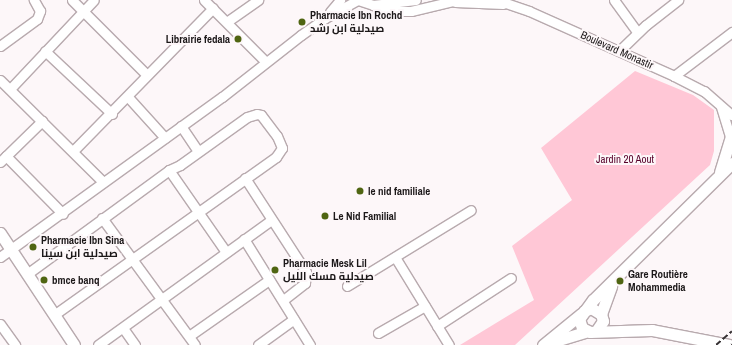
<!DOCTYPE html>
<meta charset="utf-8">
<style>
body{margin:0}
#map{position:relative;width:732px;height:345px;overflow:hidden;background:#fdf7f9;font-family:"Archivo Narrow",Cairo,sans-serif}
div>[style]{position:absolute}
.green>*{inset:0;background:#ffc7d6}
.roads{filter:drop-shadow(1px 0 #b8aaae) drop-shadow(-1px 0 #b8aaae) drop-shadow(0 1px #b8aaae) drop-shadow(0 -1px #b8aaae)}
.minor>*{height:9px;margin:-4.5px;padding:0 4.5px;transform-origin:4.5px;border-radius:4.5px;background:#fff}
.tertiary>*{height:11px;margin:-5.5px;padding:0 5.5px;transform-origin:5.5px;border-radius:5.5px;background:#fff}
.rail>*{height:2px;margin-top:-1px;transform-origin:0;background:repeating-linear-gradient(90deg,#363133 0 6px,transparent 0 9px)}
.dots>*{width:11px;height:11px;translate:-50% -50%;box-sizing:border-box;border:2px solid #fdf7f9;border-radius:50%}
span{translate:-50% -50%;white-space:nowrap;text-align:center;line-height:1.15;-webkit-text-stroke:4px #fdf7f9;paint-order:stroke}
.poi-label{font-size:11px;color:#1c1819;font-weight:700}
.left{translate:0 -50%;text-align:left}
.right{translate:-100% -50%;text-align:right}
.street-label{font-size:11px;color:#1c1819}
.park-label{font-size:11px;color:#57012a}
</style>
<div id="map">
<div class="green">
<div style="clip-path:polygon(635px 71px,693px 95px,714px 110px,714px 151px,710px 165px,515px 345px,460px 345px,534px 300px,512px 246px,572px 200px,541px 148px)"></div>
</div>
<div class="roads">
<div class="minor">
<div style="left:72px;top:0;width:106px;rotate:45deg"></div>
<div style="left:204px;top:0;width:86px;rotate:45deg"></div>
<div style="left:358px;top:0;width:16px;rotate:18deg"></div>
<div style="left:373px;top:5px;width:43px;rotate:-6.6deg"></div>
<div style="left:497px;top:0;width:34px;rotate:19deg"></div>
<div style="left:529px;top:11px;width:159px;rotate:24.1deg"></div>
<div style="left:674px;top:76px;width:34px;rotate:27deg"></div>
<div style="left:704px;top:91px;width:37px;rotate:41deg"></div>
<div style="left:614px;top:0;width:39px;rotate:54deg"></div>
<div style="left:455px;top:2px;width:48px;rotate:2.4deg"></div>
<div style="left:373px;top:5px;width:17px;rotate:21deg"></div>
<div style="left:389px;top:11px;width:22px"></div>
<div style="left:411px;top:11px;width:47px;rotate:-13.4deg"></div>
<div style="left:330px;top:12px;width:16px;rotate:-50deg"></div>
<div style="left:228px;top:21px;width:37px;rotate:-35deg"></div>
<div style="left:0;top:46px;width:46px;rotate:-36.1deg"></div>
<div style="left:37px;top:19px;width:9px;rotate:-69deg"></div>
<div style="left:40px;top:11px;width:13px;rotate:-119deg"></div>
<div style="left:45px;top:51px;width:92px;rotate:43.2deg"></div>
<div style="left:619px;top:51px;width:37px;rotate:-44deg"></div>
<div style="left:646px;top:25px;width:41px;rotate:-38deg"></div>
<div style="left:674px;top:76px;width:73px;rotate:-37.2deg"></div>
<div style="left:0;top:80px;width:145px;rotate:44.7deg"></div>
<div style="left:10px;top:89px;width:122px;rotate:-46.7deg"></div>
<div style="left:128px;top:97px;width:55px;rotate:47.9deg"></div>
<div style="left:721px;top:107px;width:31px;rotate:73deg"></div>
<div style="left:181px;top:126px;width:30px;rotate:56deg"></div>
<div style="left:73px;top:151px;width:200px;rotate:-45.6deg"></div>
<div style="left:6px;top:156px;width:81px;rotate:45.5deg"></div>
<div style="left:0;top:162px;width:59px;rotate:-44.3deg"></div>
<div style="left:169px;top:170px;width:100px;rotate:55.2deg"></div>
<div style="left:245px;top:178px;width:112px;rotate:57deg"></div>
<div style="left:306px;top:272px;width:11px;rotate:95deg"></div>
<div style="left:305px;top:283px;width:28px;rotate:142deg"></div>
<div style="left:102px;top:218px;width:157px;rotate:53.8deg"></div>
<div style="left:244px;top:239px;width:125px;rotate:58.1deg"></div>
<div style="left:0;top:257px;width:274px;rotate:-35.8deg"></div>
<div style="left:222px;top:97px;width:100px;rotate:-38.1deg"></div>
<div style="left:301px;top:35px;width:29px;rotate:-35deg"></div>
<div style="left:325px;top:18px;width:38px;rotate:-29deg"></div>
<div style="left:395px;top:257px;width:103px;rotate:58.5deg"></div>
<div style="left:27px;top:274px;width:176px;rotate:-36.2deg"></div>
<div style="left:169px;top:170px;width:12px;rotate:-24deg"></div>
<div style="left:180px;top:165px;width:82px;rotate:-35.6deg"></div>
<div style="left:247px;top:117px;width:10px;rotate:-17deg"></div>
<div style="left:257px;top:114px;width:4px;rotate:14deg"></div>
<div style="left:261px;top:115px;width:26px;rotate:53deg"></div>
<div style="left:277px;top:136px;width:13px;rotate:67deg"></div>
<div style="left:282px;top:148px;width:11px;rotate:124deg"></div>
<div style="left:276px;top:157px;width:272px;rotate:144.6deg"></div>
<div style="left:347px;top:286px;width:145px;rotate:-31.5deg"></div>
<div style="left:0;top:324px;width:26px;rotate:54deg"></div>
<div style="left:437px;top:326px;width:88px;rotate:-33deg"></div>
<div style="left:123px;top:328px;width:21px;rotate:55deg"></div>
<div style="left:378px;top:333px;width:54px;rotate:-29.9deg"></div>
<div style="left:189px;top:336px;width:98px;rotate:-35deg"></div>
<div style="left:98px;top:345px;width:213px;rotate:-35.8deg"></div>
<div style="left:258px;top:345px;width:44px;rotate:-35.8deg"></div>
</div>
<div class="tertiary">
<div style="left:720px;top:172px;width:41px;rotate:-72.9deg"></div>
<div style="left:0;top:233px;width:134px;rotate:56.5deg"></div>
<div style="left:584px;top:311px;width:8px;rotate:-23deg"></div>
<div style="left:591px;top:308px;width:12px;rotate:31deg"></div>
<div style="left:601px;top:314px;width:7px;rotate:74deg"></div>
<div style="left:603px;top:321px;width:11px;rotate:124deg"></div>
<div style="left:601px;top:314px;width:30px;rotate:-70deg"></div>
<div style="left:552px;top:342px;width:37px;rotate:-17deg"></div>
<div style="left:543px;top:345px;width:49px;rotate:-39.2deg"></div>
<div style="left:729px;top:345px;width:78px;rotate:-169deg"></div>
<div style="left:652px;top:330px;width:62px;rotate:178.2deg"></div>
<div style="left:590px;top:332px;width:9px;rotate:-153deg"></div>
<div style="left:582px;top:328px;width:9px;rotate:-108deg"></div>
<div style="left:579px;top:319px;width:24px;rotate:-54deg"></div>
<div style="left:593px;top:300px;width:195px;rotate:-44.6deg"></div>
</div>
</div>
<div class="rail">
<div style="left:716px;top:345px;width:21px;rotate:-41deg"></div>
<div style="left:731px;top:345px;width:1px;rotate:-45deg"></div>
</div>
<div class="dots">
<div style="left:302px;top:22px;background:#4f6512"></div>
<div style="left:238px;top:39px;background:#4f6512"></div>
<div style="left:360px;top:191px;background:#4f6512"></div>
<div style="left:325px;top:216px;background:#4f6512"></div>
<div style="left:33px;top:247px;background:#4f6512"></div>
<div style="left:275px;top:270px;background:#4f6512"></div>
<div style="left:44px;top:280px;background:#4f6512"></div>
<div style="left:620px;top:281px;background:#4f6512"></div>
</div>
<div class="poi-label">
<span class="left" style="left:310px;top:22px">Pharmacie Ibn Rochd<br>صيدلية ابن رشد</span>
<span class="right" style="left:230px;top:39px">Librairie fedala</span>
<span class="left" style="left:368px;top:191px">le nid familiale</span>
<span class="left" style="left:333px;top:216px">Le Nid Familial</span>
<span class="left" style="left:41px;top:247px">Pharmacie Ibn Sina<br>صيدلية ابن سينا</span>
<span class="left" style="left:283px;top:270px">Pharmacie Mesk Lil<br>صيدلية مسك الليل</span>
<span class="left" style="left:628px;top:281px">Gare Routière<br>Mohammedia</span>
<span class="left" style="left:52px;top:280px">bmce banq</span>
</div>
<div class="street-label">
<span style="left:617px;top:50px;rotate:24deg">Boulevard Monastir</span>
</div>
<div class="park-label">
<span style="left:625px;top:159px">Jardin 20 Aout</span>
</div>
</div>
